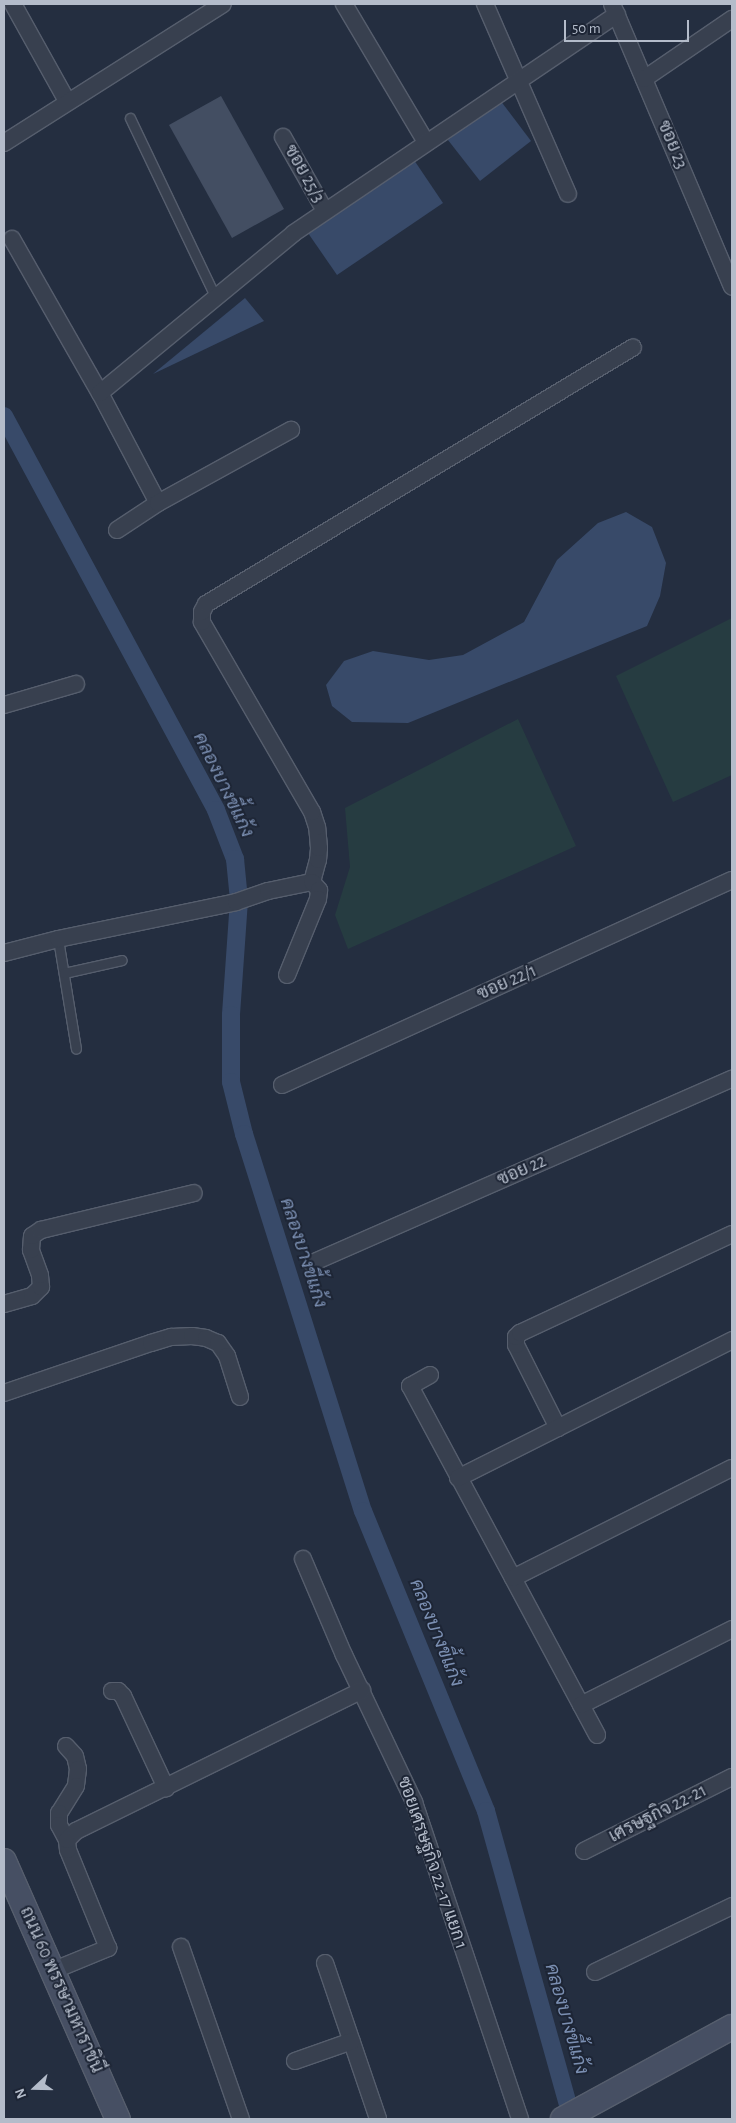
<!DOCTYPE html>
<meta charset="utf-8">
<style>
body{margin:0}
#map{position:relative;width:736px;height:2123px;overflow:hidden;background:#242e40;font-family:"Alegreya Sans",Sarabun,sans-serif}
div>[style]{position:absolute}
.green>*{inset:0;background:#263c41}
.water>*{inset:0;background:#384a69}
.canal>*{height:18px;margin:-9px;padding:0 9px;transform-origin:9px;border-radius:9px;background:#384a69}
.building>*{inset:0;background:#434e62}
.roads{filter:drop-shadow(1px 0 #565e6d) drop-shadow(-1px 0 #565e6d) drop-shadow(0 1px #565e6d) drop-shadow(0 -1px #565e6d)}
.lane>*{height:9px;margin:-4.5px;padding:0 4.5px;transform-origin:4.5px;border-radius:4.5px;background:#38404f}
.street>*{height:16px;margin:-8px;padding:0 8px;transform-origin:8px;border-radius:8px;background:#38404f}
.secondary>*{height:24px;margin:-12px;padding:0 12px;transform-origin:12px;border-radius:12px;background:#464f63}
span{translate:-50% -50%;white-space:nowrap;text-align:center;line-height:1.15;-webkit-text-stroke:4px #1d2535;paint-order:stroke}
.street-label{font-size:18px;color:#b4bcca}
.water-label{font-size:19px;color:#7b8fb2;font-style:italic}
.frame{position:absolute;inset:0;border:5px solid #b4bcca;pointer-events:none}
.north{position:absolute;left:10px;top:2063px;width:50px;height:50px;-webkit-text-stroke:4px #1d2535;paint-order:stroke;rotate:249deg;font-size:14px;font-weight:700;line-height:20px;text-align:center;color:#b4bcca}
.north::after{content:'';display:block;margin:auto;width:18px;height:22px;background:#b4bcca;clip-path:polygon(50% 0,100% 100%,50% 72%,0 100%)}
.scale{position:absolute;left:564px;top:20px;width:125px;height:22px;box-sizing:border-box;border:2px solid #b4bcca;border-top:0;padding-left:6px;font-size:15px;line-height:18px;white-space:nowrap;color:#b4bcca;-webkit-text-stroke:4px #1d2535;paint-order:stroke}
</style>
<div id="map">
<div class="green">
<div style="clip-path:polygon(732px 618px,732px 775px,673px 802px,616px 676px)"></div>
<div style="clip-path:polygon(518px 719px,576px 846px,348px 949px,335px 915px,350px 867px,345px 808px)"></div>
</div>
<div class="water">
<div style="clip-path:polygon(500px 100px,531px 141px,480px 181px,448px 140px)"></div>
<div style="clip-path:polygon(414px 160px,443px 203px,337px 275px,308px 233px)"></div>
<div style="clip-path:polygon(245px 298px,264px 321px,153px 374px)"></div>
<div style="clip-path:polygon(626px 512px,652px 527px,666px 563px,660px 596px,647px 626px,408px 723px,352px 722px,332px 706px,326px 685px,344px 661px,373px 651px,429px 660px,463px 655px,524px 622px,557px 560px,598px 523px)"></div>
</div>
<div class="canal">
<div style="left:4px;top:416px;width:447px;rotate:61.7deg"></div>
<div style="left:216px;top:810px;width:53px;rotate:68.8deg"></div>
<div style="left:235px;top:859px;width:41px;rotate:84.4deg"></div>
<div style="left:239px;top:900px;width:115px;rotate:94deg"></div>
<div style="left:231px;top:1015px;width:67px;rotate:90deg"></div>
<div style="left:231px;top:1082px;width:54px;rotate:76deg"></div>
<div style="left:244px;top:1134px;width:395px;rotate:72.5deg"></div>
<div style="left:363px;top:1511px;width:324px;rotate:67.7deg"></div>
<div style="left:486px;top:1811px;width:320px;rotate:74.4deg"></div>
</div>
<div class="building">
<div style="clip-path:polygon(221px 96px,284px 209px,232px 238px,169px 125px)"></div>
</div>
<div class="roads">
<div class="lane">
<div style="left:130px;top:118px;width:197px;rotate:64.5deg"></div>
<div style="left:58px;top:939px;width:111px;rotate:80.7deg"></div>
<div style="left:64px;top:973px;width:59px;rotate:-12.6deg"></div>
</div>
<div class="street">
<div style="left:13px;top:4px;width:111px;rotate:60.9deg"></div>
<div style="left:344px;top:4px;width:161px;rotate:59.3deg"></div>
<div style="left:485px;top:4px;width:207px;rotate:66.4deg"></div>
<div style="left:612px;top:4px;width:307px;rotate:67deg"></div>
<div style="left:644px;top:79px;width:107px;rotate:-34.3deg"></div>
<div style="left:283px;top:137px;width:85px;rotate:60.4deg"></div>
<div style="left:4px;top:143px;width:259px;rotate:-32.4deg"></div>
<div style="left:12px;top:239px;width:177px;rotate:60.3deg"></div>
<div style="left:100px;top:393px;width:124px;rotate:62.2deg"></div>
<div style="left:100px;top:393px;width:251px;rotate:-39.5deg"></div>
<div style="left:294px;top:233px;width:390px;rotate:-34.1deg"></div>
<div style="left:117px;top:530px;width:49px;rotate:-33.4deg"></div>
<div style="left:158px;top:503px;width:152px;rotate:-28.8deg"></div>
<div style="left:4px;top:705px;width:75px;rotate:-16.3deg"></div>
<div style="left:312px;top:882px;width:23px;rotate:-75deg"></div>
<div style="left:318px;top:860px;width:12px;rotate:-85deg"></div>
<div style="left:319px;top:848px;width:21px;rotate:-95deg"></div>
<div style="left:317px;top:827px;width:16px;rotate:-108deg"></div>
<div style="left:312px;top:812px;width:220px;rotate:-120.1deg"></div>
<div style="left:202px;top:622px;width:10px;rotate:-90deg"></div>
<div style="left:202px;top:612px;width:9px;rotate:-63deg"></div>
<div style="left:206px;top:604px;width:498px;rotate:-31deg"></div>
<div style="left:4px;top:953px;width:56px;rotate:-14.5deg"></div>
<div style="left:58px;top:939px;width:182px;rotate:-11.7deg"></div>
<div style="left:236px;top:902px;width:34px;rotate:-19deg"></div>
<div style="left:268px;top:891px;width:45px;rotate:-11.6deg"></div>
<div style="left:312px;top:882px;width:11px;rotate:49deg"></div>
<div style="left:319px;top:890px;width:9px;rotate:96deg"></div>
<div style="left:318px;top:899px;width:82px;rotate:112.2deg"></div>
<div style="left:282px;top:1085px;width:494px;rotate:-24.5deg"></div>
<div style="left:312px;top:1263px;width:459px;rotate:-23.7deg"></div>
<div style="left:4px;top:1304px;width:29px;rotate:-16deg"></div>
<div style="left:32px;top:1296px;width:13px;rotate:-45deg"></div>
<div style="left:41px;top:1287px;width:12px;rotate:-95deg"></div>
<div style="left:40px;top:1275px;width:27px;rotate:-110deg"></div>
<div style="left:31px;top:1250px;width:14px;rotate:-86deg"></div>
<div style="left:32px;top:1236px;width:11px;rotate:-34deg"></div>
<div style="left:41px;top:1230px;width:157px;rotate:-13.6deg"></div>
<div style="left:430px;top:1375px;width:23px;rotate:151deg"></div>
<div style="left:410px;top:1386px;width:396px;rotate:61.8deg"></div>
<div style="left:4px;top:1393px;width:155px;rotate:-18.8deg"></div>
<div style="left:151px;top:1343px;width:21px;rotate:-17deg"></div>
<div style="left:171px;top:1337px;width:21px;rotate:-3deg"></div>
<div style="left:192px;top:1336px;width:14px;rotate:8deg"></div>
<div style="left:206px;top:1338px;width:13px;rotate:23deg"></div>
<div style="left:218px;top:1343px;width:16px;rotate:55deg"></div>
<div style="left:227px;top:1356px;width:43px;rotate:72.4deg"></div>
<div style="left:558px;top:1428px;width:93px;rotate:-116.8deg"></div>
<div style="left:516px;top:1345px;width:8px;rotate:-90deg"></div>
<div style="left:516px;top:1337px;width:6px;rotate:-45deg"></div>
<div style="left:520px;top:1333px;width:234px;rotate:-25deg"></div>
<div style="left:458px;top:1478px;width:307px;rotate:-26.7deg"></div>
<div style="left:303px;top:1559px;width:104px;rotate:66.9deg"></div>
<div style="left:344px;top:1655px;width:163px;rotate:64.5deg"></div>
<div style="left:414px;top:1802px;width:334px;rotate:71.5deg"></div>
<div style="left:513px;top:1578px;width:245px;rotate:-26.7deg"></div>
<div style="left:112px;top:1691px;width:6px"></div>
<div style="left:118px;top:1691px;width:7px;rotate:45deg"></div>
<div style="left:123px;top:1696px;width:102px;rotate:64.9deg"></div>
<div style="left:581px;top:1705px;width:169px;rotate:-26.7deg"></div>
<div style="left:66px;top:1746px;width:13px;rotate:48deg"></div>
<div style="left:75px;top:1756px;width:13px;rotate:77deg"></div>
<div style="left:78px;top:1769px;width:17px;rotate:97deg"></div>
<div style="left:76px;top:1786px;width:32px;rotate:122deg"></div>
<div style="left:59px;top:1813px;width:12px;rotate:90deg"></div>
<div style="left:59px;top:1825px;width:17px;rotate:62deg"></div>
<div style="left:584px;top:1851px;width:165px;rotate:-26.6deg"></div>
<div style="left:181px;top:1947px;width:182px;rotate:70.8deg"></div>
<div style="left:325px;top:1963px;width:165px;rotate:71.2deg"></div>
<div style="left:52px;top:1971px;width:61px;rotate:-22.3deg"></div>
<div style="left:108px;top:1948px;width:106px;rotate:-112.2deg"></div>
<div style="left:68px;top:1850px;width:10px;rotate:-96deg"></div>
<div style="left:67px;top:1840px;width:13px;rotate:-45deg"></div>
<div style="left:76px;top:1831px;width:319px;rotate:-26.2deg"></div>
<div style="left:595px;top:1972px;width:152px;rotate:-25.7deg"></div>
<div style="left:295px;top:2061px;width:60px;rotate:-19.3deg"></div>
</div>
<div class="secondary">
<div style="left:4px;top:1861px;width:282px;rotate:66.2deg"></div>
<div style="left:563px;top:2119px;width:192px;rotate:-28.6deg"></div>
</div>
</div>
<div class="street-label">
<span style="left:672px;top:145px;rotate:67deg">ซอย 23</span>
<span style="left:304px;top:174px;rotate:60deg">ซอย 25/3</span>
<span style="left:507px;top:983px;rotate:-24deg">ซอย 22/1</span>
<span style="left:522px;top:1171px;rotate:-24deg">ซอย 22</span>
<span style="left:658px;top:1814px;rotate:-27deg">เศรษฐกิจ 22-21</span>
<span style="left:432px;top:1863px;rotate:71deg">ซอยเศรษฐกิจ 22-17 แยก 1</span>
<span style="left:61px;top:1990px;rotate:66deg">ถนน 60 พรรษามหาราชินี</span>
</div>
<div class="water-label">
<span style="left:223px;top:785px;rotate:64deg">คลองบางขี้แก้ง</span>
<span style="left:303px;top:1253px;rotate:72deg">คลองบางขี้แก้ง</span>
<span style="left:436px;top:1633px;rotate:68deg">คลองบางขี้แก้ง</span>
<span style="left:566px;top:2019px;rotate:74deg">คลองบางขี้แก้ง</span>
</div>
<div class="frame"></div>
<div class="north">N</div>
<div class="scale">50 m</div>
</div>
